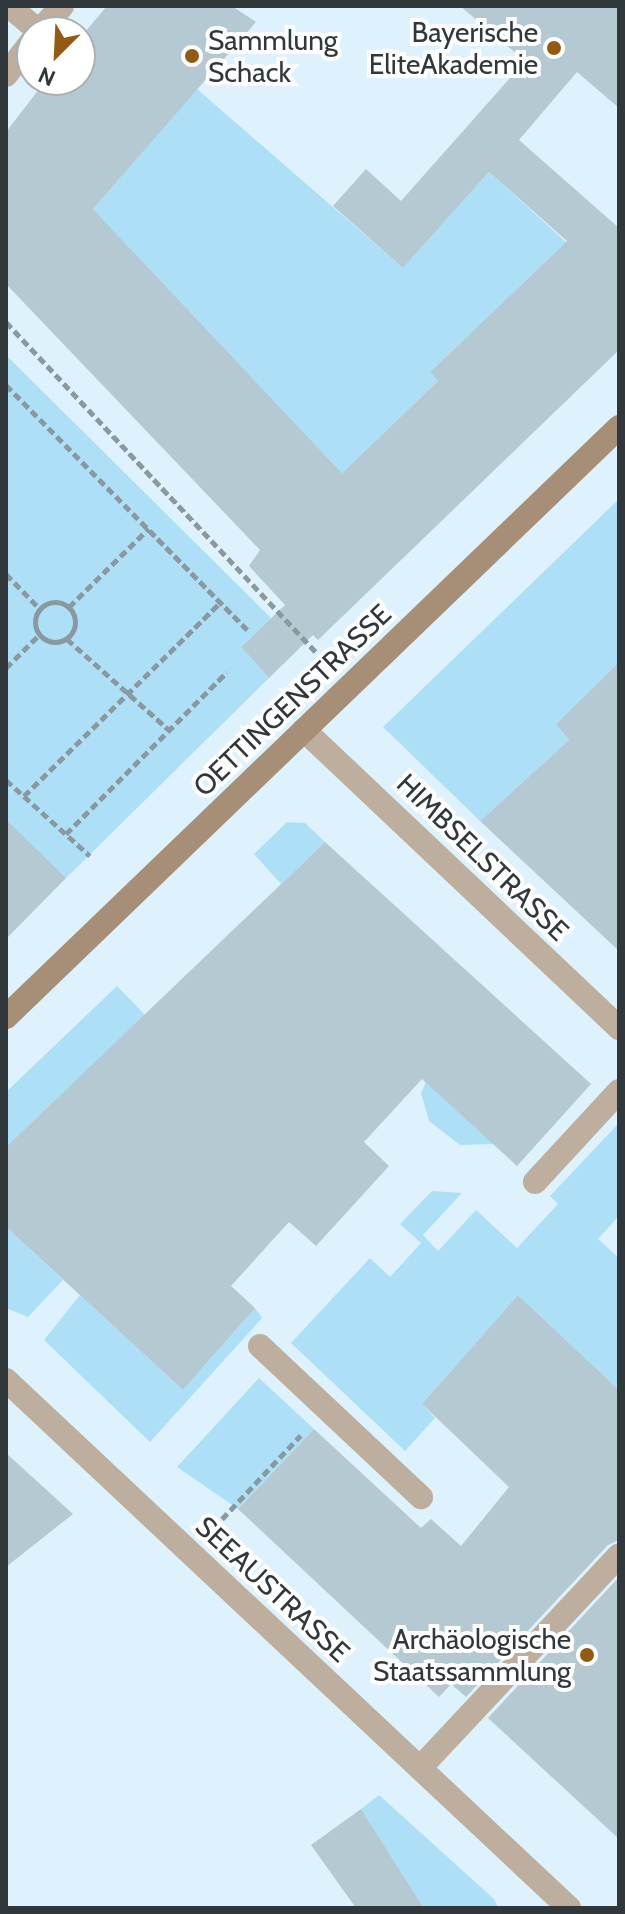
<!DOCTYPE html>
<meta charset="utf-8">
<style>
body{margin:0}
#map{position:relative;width:625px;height:1914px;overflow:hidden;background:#ddf2fc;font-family:Cabin,sans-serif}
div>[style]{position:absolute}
.green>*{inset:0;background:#ade0f6}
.building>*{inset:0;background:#b5c9d2}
.path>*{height:5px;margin-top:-2.5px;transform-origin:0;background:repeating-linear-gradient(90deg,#8a99a0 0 8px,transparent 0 12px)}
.path>.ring{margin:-2.5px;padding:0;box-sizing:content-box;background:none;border:5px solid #8a99a0;border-radius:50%}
.lane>*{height:24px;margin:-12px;padding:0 12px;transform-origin:12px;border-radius:12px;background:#beae9e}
.street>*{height:24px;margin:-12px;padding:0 12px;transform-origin:12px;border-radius:12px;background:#beae9e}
.secondary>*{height:24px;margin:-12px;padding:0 12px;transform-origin:12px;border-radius:12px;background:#a68e77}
.dots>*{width:22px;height:22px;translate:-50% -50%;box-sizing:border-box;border:4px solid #fff;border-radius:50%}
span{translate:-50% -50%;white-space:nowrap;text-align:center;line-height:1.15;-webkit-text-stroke:8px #fff;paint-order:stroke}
.poi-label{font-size:28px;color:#30383b}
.right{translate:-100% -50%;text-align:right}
.left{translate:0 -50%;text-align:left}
.street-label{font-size:28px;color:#30383b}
.frame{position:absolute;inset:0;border:8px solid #30383b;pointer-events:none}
.north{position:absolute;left:16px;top:16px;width:80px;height:80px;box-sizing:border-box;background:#fff;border:2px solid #acafb1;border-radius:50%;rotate:204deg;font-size:22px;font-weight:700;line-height:32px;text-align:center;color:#30383b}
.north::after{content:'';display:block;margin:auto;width:28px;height:36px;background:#925a13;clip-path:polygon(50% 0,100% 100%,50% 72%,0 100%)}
</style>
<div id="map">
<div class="green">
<div style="clip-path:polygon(197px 89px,403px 268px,489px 172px,566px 242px,430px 372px,438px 381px,342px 473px,93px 209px)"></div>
<div style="clip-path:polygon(6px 355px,271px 618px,241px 647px,269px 678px,66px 878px,6px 819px)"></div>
<div style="clip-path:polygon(619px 499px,619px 662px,556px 724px,569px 740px,480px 821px,383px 727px)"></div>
<div style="clip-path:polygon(287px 822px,305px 823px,325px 842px,281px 884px,254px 854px)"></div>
<div style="clip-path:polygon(117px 986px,145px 1015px,6px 1147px,6px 1092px)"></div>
<div style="clip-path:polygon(426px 1082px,494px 1144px,460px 1145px,429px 1121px,421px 1093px)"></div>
<div style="clip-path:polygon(619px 1123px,619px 1216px,598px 1239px,619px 1258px,619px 1390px,518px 1295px,422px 1404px,435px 1418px,405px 1451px,291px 1343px,370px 1258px,390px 1277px,421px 1243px,400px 1224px,432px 1191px,462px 1193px,423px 1235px,438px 1251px,476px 1210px,517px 1248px,558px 1204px,550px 1196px)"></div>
<div style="clip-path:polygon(6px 1227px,63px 1280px,28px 1317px,6px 1308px)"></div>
<div style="clip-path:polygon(80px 1295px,183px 1390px,255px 1308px,262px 1318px,150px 1442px,44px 1340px)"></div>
<div style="clip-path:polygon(259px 1378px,314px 1429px,238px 1509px,177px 1467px)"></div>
<div style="clip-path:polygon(379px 1795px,494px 1899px,498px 1908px,424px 1908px,361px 1809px)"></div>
</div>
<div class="building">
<div style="clip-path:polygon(107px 6px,232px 6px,256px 22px,93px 209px,342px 473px,438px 381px,430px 372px,567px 241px,489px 172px,403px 268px,333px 206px,366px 169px,401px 201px,525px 61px,460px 6px,619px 6px,619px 108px,577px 72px,519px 140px,619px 228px,619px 350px,318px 640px,313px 635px,269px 678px,241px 647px,285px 605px,249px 566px,260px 550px,6px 284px,6px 132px,46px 80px,80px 80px,80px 38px)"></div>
<div style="clip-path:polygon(619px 662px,619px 951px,480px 821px,569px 740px,556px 724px)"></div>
<div style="clip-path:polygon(6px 819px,66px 878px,6px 939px)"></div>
<div style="clip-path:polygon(325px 842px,591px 1084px,517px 1166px,422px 1079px,364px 1142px,389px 1166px,316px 1246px,289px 1222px,231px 1286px,255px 1308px,183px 1390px,6px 1227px,6px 1147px)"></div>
<div style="clip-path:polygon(518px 1295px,619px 1390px,619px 1540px,608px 1545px,466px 1697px,451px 1684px,439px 1697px,238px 1509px,314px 1429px,421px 1528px,431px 1519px,461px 1546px,509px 1487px,422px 1404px)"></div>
<div style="clip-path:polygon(6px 1453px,73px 1514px,6px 1567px)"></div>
<div style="clip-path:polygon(619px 1577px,619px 1839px,488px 1718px)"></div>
<div style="clip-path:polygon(361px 1809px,424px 1908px,356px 1908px,311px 1845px)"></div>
</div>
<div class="path">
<div style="left:6px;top:322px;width:453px;rotate:46.8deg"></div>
<div style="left:6px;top:385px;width:344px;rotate:45.4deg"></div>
<div style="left:6px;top:574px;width:49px;rotate:45.8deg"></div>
<div class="ring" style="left:35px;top:602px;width:35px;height:35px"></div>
<div style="left:69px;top:607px;width:112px;rotate:-44.6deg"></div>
<div style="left:67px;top:639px;width:137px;rotate:41.7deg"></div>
<div style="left:6px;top:668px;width:47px;rotate:-45deg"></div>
<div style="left:6px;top:780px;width:113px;rotate:42.1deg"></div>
<div style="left:24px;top:796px;width:276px;rotate:-44.6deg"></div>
<div style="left:66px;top:834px;width:228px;rotate:-45.2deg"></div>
<div style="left:222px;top:1519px;width:115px;rotate:-46.8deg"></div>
</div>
<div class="lane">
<div style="left:535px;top:1182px;width:124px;rotate:-47.3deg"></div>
<div style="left:260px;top:1346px;width:221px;rotate:43.2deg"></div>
<div style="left:420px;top:1768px;width:291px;rotate:-46.9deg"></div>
</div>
<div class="street">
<div style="left:9px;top:6px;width:39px;rotate:40deg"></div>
<div style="left:38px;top:32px;width:35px;rotate:-47deg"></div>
<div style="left:6px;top:75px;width:43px;rotate:-52.6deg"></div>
<div style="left:304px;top:730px;width:434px;rotate:43.4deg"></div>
<div style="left:6px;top:1380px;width:772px;rotate:43.16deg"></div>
</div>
<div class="secondary">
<div style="left:6px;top:1017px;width:851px;rotate:-43.9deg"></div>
</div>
<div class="dots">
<div style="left:554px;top:48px;background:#925a13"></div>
<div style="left:192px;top:56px;background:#925a13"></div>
<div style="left:587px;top:1655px;background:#925a13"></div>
</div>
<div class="poi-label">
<span class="right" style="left:538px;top:48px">Bayerische<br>EliteAkademie</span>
<span class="left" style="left:208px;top:56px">Sammlung<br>Schack</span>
<span class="right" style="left:571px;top:1655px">Archäologische<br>Staatssammlung</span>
</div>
<div class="street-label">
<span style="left:292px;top:700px;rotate:-44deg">OETTINGENSTRASSE</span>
<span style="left:483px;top:857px;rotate:44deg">HIMBSELSTRASSE</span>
<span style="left:273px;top:1589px;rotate:43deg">SEEAUSTRASSE</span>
</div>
<div class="frame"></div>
<div class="north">N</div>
</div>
